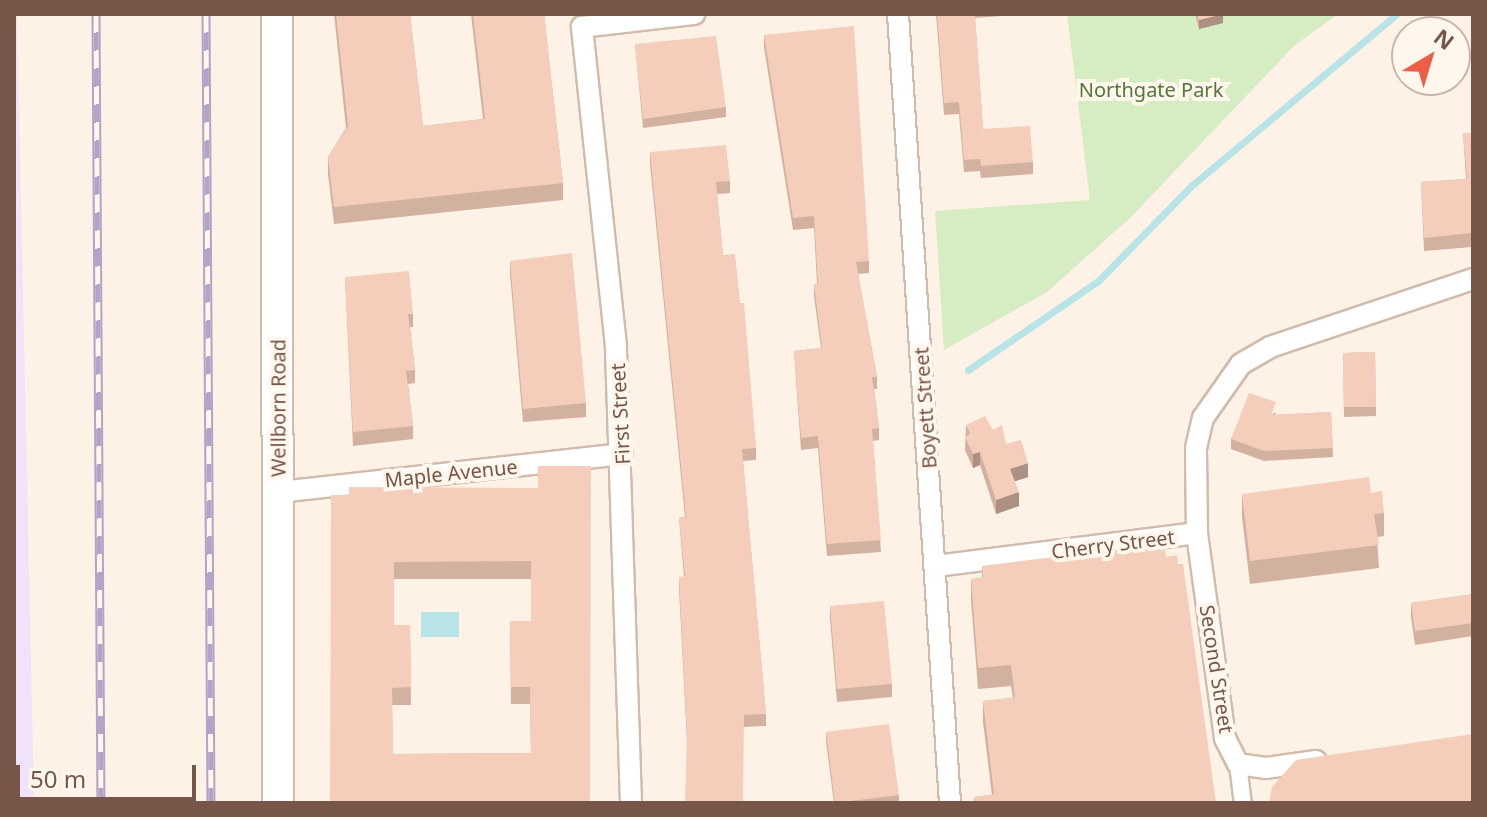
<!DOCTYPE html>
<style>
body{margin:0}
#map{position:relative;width:1487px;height:817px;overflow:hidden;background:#fdf2e5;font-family:"Noto Sans",sans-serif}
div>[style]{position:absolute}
.education>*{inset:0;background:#efe2fa}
.green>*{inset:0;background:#d6ecc3}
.water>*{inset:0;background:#b8e4e8}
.stream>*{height:7px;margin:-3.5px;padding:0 3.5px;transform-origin:3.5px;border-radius:3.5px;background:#b8e4e8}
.roads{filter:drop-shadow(2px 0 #d1bbad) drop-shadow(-2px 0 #d1bbad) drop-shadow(0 2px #d1bbad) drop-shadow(0 -2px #d1bbad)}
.pedestrian>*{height:16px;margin:-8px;padding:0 8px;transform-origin:8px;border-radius:8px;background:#fff}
.minor>*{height:20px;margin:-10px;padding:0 10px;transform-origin:10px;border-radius:10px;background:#fff}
.secondary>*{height:30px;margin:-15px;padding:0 15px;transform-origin:15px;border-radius:15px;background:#fff}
.rail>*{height:9px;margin-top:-4.5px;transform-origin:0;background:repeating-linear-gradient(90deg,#fff6ec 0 18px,#b4a3c8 0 36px);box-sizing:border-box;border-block:2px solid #b4a3c8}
.wall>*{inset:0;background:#d2b1a1}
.shaded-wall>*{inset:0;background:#ab9083}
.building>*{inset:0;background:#f4cebb}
span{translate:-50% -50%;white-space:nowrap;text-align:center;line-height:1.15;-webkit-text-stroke:8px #fff6ec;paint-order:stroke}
.park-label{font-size:20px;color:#53783d}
.street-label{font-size:20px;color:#775649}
.frame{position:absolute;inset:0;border:16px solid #775649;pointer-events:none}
.north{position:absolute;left:1391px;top:16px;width:80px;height:80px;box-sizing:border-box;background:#fff6ec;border:2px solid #c9b6ab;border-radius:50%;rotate:38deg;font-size:22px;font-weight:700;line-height:32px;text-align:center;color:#775649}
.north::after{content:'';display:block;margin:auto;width:28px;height:36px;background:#ec5e45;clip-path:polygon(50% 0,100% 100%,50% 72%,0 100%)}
.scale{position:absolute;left:16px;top:765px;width:180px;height:36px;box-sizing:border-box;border:4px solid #775649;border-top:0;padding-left:10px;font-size:24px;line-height:28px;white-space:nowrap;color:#775649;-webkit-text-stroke:6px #fff6ec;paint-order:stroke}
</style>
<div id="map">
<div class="education">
<div style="clip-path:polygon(14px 14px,17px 14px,34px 803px,14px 803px)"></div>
</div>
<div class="green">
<div style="clip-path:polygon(1067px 14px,1338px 14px,1295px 45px,1131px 217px,1047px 292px,944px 350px,935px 211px,1090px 200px)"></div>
</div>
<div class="water">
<div style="clip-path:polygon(421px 612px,459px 612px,459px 637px,421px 637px)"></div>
</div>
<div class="stream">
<div style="left:968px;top:370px;width:158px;rotate:-34.4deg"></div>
<div style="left:1098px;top:281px;width:133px;rotate:-45.6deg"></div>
<div style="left:1191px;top:186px;width:268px;rotate:-39.9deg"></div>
</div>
<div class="roads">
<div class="pedestrian">
<div style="left:1238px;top:764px;width:39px;rotate:83deg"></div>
</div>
<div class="minor">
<div style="left:898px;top:14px;width:791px;rotate:86.23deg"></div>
<div style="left:279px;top:492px;width:345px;rotate:-6.3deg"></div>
<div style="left:936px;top:566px;width:263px;rotate:-7.2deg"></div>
<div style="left:1316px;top:761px;width:50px;rotate:172deg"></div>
<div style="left:1266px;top:768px;width:28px;rotate:-172deg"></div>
<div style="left:1238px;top:764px;width:29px;rotate:-117deg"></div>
<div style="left:1225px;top:738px;width:207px;rotate:-97.8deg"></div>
<div style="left:1197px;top:533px;width:85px;rotate:-90.7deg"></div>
<div style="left:1196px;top:448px;width:31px;rotate:-77deg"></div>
<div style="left:1203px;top:418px;width:66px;rotate:-54.9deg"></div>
<div style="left:1241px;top:364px;width:34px;rotate:-30deg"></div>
<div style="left:1270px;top:347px;width:214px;rotate:-18.5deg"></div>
<div style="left:631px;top:803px;width:457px;rotate:-91.9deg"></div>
<div style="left:616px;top:346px;width:321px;rotate:-96.1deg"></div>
<div style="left:582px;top:27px;width:113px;rotate:-6.6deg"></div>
</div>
<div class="secondary">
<div style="left:277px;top:14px;width:789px;rotate:89.93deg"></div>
</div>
</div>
<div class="rail">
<div style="left:96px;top:14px;width:789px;rotate:89.64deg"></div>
<div style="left:206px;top:14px;width:789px;rotate:89.64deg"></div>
</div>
<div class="wall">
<div style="clip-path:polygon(334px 14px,410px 14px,423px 126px,483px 119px,471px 14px,544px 14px,563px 183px,563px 200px,334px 224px,328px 174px,328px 157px,346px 128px)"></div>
<div style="clip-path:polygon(936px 14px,1001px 14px,1001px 16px,975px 18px,983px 129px,1033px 162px,1033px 174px,981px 178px,980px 171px,964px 172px,959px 114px,944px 115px)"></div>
<div style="clip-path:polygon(1195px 14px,1223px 14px,1223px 23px,1199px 29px)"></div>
<div style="clip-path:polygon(764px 35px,869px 261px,869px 273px,858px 274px,877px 377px,877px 389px,874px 389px,879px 428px,879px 440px,873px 441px,881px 552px,827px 556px,818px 448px,801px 450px,794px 351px,821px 348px,814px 296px,814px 284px,817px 284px,814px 228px,793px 230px,764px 47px)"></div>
<div style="clip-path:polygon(635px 44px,726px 107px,726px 117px,643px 128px)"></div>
<div style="clip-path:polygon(1463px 133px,1473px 133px,1473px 241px,1472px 241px,1472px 247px,1424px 251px,1421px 182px,1466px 179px)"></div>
<div style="clip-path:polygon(650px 152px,730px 181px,730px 193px,717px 194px,723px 255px,740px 303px,756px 448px,756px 460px,743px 461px,766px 714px,766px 726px,744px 727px,687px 741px,679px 589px,679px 577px,684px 577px,679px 518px,685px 517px,650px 164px)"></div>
<div style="clip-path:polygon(510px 261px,586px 403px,586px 417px,523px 422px,510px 274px)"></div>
<div style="clip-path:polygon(345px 277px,413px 314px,413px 327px,410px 327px,415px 370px,415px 383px,408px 384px,413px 426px,413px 439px,353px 446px)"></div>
<div style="clip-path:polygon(1375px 352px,1376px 416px,1344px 417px,1343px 353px)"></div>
<div style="clip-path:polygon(1276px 412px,1275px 415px,1331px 412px,1333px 457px,1264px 461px,1231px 449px,1231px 439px)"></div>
<div style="clip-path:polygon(966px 425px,993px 430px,1006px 444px,1028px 477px,1015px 481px,1019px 506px,996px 514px,980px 465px,973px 468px,965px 450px)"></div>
<div style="clip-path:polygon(evenodd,538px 488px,590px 803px,330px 803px,349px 495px,538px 488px,394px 579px,531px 579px,531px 621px,510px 621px,511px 704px,530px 704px,531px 753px,393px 754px,392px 705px,411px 705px,410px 625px,394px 625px,394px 579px)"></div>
<div style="clip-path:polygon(1371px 493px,1384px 513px,1384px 536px,1377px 537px,1379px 568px,1250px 584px,1242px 517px,1242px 494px)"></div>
<div style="clip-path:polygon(1166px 557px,1216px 803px,974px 803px,974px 797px,992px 795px,983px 722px,983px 701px,1013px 698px,1011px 686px,978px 689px,971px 600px,971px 579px,982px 578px,982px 566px)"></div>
<div style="clip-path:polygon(1473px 594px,1473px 636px,1415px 645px,1411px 617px,1411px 603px)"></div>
<div style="clip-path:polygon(830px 606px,892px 684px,892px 697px,837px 702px,830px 619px)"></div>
<div style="clip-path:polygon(826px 732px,899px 795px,899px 803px,834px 803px,826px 741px)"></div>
</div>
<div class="shaded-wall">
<div style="clip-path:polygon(1223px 14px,1223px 23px,1199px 29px,1199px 20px)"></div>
<div style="clip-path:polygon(980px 452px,980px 465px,973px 468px,973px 454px)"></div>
<div style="clip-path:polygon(1028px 463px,1028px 477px,1010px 483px,1010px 469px)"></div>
<div style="clip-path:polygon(1019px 492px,1019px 506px,996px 514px,996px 500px)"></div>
</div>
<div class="building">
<div style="clip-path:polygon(336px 14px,410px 14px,423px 126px,485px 119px,473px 14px,544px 14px,563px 183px,334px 207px,328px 157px,348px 126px)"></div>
<div style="clip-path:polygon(937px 14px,975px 14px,983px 129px,1030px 126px,1033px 162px,981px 166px,980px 159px,964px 160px,959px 102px,944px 103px)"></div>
<div style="clip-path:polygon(1197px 14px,1223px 14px,1199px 20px)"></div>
<div style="clip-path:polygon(854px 26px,869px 261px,856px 262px,877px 377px,872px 377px,879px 428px,872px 429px,881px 540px,827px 544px,818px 436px,801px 438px,794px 351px,822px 348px,814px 284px,818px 284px,814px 216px,793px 218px,764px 35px)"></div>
<div style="clip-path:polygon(716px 36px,726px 107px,643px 119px,635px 44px)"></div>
<div style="clip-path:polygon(1463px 133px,1473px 133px,1473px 228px,1472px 228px,1472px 233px,1424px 238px,1421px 182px,1467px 179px)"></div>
<div style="clip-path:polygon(726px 145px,730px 181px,716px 182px,723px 255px,735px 254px,740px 303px,744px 303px,756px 448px,742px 449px,766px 714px,744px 715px,743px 803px,685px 803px,687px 734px,679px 577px,685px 576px,679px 518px,686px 517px,650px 152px)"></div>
<div style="clip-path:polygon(572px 253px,586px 403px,523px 409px,510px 261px)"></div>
<div style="clip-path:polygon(409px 271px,413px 314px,408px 314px,415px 370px,406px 371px,413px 426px,353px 432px,345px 277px)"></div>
<div style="clip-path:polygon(1375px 352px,1376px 407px,1344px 407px,1343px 353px)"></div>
<div style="clip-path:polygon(1249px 393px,1276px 402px,1271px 415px,1331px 412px,1333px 448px,1264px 451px,1231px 439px)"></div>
<div style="clip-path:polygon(985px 416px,993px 430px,1002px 425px,1006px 444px,1021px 440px,1028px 463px,1010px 469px,1019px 492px,996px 500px,980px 452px,973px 454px,965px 437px,970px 434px,966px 425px)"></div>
<div style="clip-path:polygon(evenodd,538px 466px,591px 466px,590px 803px,330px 803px,331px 495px,349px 495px,349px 487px,538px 488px,538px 466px,531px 561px,531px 621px,510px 621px,511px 687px,530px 687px,531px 753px,393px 754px,392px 688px,411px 687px,410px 625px,394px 625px,394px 562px,531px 561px)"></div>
<div style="clip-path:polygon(1369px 477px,1371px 493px,1382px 491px,1384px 513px,1374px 514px,1379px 545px,1250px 561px,1242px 494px)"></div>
<div style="clip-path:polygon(1164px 543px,1166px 557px,1177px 555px,1178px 564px,1183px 564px,1216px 803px,975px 803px,974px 797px,994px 794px,983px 701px,1015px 697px,1011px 665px,978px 668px,971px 579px,983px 577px,982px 566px)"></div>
<div style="clip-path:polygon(1473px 594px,1473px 623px,1415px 631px,1411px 603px)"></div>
<div style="clip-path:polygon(884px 601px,892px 684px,837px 689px,830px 606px)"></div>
<div style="clip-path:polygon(889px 724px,899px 795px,835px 803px,826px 732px)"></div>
<div style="clip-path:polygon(1473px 734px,1473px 803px,1269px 803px,1272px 787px,1296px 760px)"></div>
</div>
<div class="park-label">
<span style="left:1151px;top:89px">Northgate Park</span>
</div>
<div class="street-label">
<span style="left:278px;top:408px;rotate:-90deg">Wellborn Road</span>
<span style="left:925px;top:408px;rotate:-94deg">Boyett Street</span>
<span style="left:620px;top:414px;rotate:-93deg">First Street</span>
<span style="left:451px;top:473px;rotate:-6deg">Maple Avenue</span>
<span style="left:1113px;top:544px;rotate:-7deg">Cherry Street</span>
<span style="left:1217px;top:669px;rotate:81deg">Second Street</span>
</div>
<div class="frame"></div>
<div class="north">N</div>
<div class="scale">50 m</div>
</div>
